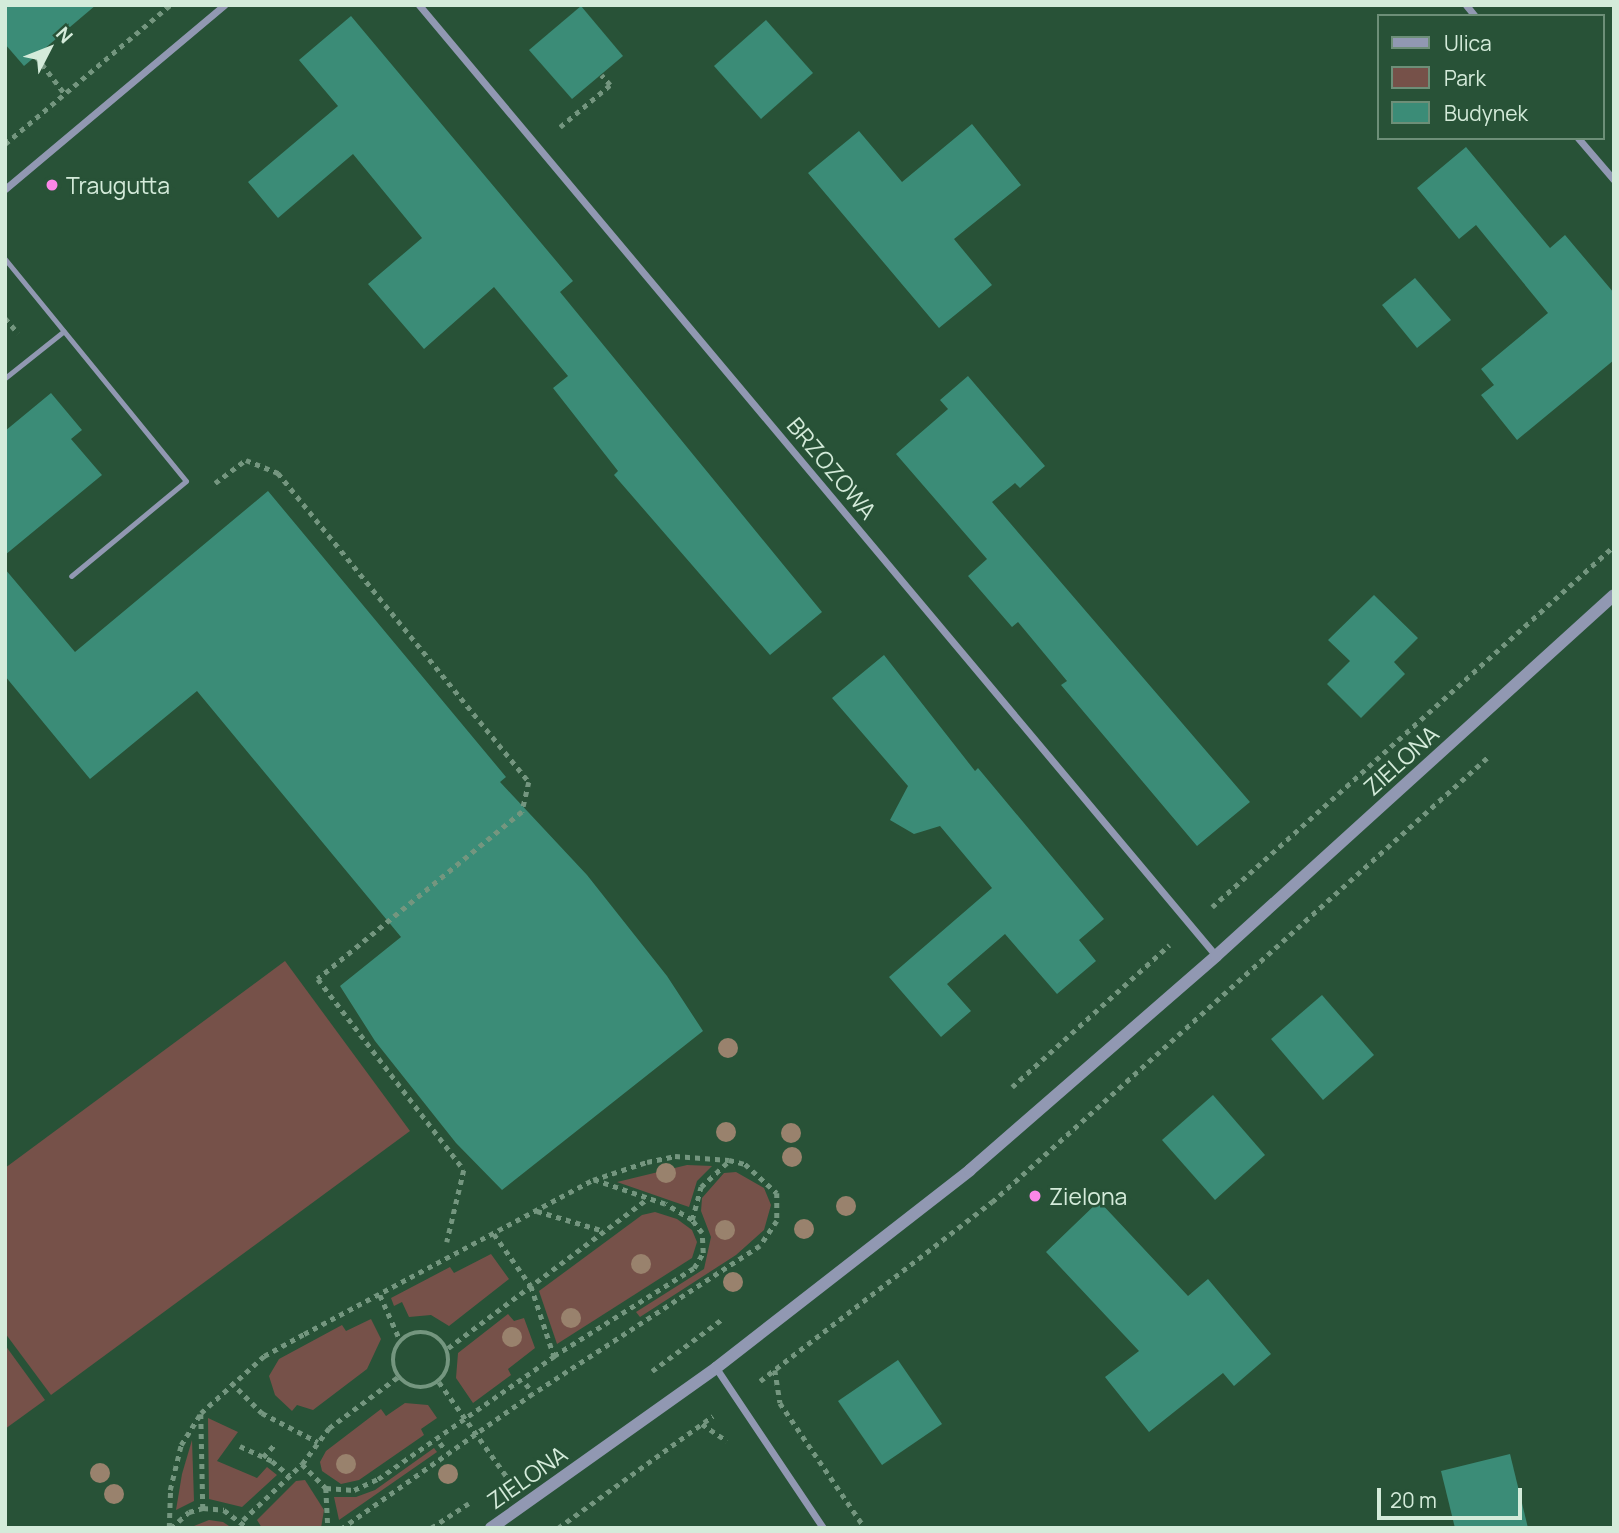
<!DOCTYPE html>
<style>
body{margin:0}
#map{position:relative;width:1619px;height:1533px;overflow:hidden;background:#285237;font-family:Manrope,sans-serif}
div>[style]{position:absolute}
.green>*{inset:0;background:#765149}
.building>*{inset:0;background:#3b8c77}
.path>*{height:4.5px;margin-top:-2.25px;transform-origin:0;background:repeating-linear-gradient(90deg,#74967f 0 5px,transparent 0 10px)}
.path>.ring{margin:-2.25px;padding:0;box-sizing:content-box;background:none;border:4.5px solid #74967f;border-radius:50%}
.service>*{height:5px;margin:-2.5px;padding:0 2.5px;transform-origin:2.5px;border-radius:2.5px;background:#9198b2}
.minor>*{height:7px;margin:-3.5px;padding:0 3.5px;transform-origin:3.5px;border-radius:3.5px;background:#9198b2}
.tertiary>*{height:12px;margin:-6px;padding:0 6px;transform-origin:6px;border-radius:6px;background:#9198b2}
.trees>*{width:20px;height:20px;margin:-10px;border-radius:50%;background:#99826d}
.dots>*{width:19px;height:19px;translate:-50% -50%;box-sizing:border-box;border:4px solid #285237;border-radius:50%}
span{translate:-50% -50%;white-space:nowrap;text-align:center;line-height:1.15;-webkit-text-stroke:5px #285237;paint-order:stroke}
.poi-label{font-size:23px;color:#d4ebda}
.left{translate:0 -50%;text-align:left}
.street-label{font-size:23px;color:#d4ebda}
.frame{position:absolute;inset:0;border:7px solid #d4ebda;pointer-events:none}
.legend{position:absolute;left:1377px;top:14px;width:228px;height:126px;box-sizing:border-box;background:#285237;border:2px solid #6d8f78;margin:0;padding:9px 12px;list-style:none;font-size:21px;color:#d4ebda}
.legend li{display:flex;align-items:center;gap:14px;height:35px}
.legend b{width:35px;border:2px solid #6d8f78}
.north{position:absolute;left:14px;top:14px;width:70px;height:70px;-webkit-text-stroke:5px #285237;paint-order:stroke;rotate:48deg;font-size:19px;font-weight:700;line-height:28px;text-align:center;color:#d4ebda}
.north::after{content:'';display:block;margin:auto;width:24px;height:32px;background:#d4ebda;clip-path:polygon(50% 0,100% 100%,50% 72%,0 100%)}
.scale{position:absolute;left:1377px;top:1488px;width:145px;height:32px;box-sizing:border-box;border:4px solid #d4ebda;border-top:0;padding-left:9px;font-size:21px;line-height:24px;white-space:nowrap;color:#d4ebda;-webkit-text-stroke:5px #285237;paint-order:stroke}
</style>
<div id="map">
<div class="green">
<div style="clip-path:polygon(285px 961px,410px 1131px,51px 1395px,5px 1333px,5px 1168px)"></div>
<div style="clip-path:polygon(687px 1165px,712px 1166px,697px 1181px,689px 1207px,617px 1182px)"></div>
<div style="clip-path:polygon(736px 1172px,764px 1188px,771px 1205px,764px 1230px,736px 1255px,640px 1317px,636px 1312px,704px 1269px,711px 1237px,701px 1211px,702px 1198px,724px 1173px)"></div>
<div style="clip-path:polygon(655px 1212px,677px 1219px,692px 1230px,697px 1242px,692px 1258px,557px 1344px,539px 1291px,642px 1215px)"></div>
<div style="clip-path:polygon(491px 1254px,509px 1279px,449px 1326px,431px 1315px,409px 1317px,402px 1302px,394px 1306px,391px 1298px,450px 1267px,454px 1273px)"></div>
<div style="clip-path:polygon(508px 1314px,514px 1321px,524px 1318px,535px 1348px,508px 1369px,511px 1375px,473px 1403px,456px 1378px,458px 1353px)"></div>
<div style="clip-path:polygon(371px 1319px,381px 1339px,367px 1369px,313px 1410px,297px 1405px,292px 1411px,275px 1395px,269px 1376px,279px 1359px,342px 1325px,346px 1331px)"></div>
<div style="clip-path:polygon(5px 1345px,45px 1400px,5px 1429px)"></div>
<div style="clip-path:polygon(405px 1403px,428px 1405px,437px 1418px,421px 1429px,424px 1435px,359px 1480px,341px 1484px,322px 1471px,320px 1462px,326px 1451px,381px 1409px,386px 1416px)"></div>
<div style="clip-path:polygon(208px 1418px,238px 1432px,217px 1461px,257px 1478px,267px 1467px,277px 1475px,242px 1507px,209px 1499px)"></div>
<div style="clip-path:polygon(192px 1440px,194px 1501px,176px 1510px,182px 1474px)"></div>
<div style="clip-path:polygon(434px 1448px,437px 1452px,339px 1520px,334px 1497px,356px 1497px,375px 1490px)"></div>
<div style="clip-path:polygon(305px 1480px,324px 1510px,321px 1528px,262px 1528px,257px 1520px,296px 1481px)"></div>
<div style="clip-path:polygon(209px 1520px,223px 1522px,232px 1528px,189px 1528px)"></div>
</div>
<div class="building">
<div style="clip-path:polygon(5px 5px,96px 5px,24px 66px,5px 44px)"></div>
<div style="clip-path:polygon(581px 6px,623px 56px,572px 99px,529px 50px)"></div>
<div style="clip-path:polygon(351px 16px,573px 281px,560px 292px,822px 612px,770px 655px,614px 475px,618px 471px,553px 388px,568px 376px,494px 287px,424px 349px,368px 284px,422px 238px,353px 154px,278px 218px,248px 182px,338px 106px,299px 60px)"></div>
<div style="clip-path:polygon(766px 20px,813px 73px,761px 119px,714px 66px)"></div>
<div style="clip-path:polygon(972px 124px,1021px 185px,954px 239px,992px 285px,939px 328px,808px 173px,859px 131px,902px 182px)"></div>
<div style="clip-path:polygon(1466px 147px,1550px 248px,1565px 235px,1614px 293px,1614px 360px,1517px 440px,1481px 395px,1494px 385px,1481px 369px,1548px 313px,1476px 225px,1459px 239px,1417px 188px)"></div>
<div style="clip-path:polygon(1415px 278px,1451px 320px,1417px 348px,1382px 305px)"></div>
<div style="clip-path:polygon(968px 376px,1045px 466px,1020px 488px,1015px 483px,992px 502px,1250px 802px,1197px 846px,1061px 685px,1067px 681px,1018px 622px,1012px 627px,968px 576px,987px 559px,896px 454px,948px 409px,940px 400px)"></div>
<div style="clip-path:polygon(51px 393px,82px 430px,71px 439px,102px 475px,5px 555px,5px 431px)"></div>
<div style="clip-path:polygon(268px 491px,506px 777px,500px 782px,587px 875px,667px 976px,703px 1031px,502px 1190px,456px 1143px,375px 1041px,340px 986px,401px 937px,197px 691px,90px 779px,5px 676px,5px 569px,75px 652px)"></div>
<div style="clip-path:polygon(1374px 595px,1418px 638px,1394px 662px,1405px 674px,1361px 718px,1327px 684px,1350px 661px,1328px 640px)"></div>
<div style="clip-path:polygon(884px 655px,975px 771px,978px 768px,1104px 919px,1079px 940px,1096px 961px,1057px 994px,1005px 934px,947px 984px,971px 1011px,941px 1037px,889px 977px,992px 888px,940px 826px,914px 834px,890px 820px,908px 786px,832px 698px)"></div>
<div style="clip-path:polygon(1322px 995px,1374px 1055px,1323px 1100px,1271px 1039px)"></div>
<div style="clip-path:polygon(1213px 1095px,1265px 1155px,1215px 1200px,1162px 1140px)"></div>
<div style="clip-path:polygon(1099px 1201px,1188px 1296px,1208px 1279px,1271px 1354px,1234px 1386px,1223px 1373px,1149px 1432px,1105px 1377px,1139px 1351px,1046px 1252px)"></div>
<div style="clip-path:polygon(898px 1360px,942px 1424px,882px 1465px,838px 1401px)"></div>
<div style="clip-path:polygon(1510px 1454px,1528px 1528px,1455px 1528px,1441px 1471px)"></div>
</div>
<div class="path">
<div style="left:36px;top:56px;width:48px;rotate:52.7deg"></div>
<div style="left:560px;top:127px;width:65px;rotate:-40deg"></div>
<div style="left:610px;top:85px;width:13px;rotate:-132deg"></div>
<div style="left:5px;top:144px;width:216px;rotate:-40.1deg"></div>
<div style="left:5px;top:318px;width:20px;rotate:49deg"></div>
<div style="left:215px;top:483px;width:39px;rotate:-37deg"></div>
<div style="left:246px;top:460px;width:35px;rotate:22deg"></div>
<div style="left:278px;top:473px;width:398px;rotate:50.9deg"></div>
<div style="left:529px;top:782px;width:31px;rotate:103deg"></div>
<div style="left:522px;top:812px;width:264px;rotate:140.7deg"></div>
<div style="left:318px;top:979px;width:240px;rotate:52.6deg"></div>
<div style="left:464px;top:1170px;width:74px;rotate:103.3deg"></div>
<div style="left:1212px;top:907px;width:540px;rotate:-41.92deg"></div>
<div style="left:1012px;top:1087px;width:212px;rotate:-42.1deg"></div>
<div style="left:537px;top:1211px;width:70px;rotate:16.6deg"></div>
<div style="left:692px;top:1220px;width:34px;rotate:-75deg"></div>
<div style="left:701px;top:1187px;width:38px;rotate:-43deg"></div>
<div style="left:494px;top:1234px;width:64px;rotate:54.6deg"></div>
<div style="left:531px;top:1286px;width:74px;rotate:71.8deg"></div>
<div style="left:380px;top:1295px;width:49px;rotate:66deg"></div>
<div class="ring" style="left:393px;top:1332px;width:51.5px;height:51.5px"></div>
<div style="left:448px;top:1348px;width:249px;rotate:-36.8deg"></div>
<div style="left:775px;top:1370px;width:33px;rotate:81deg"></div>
<div style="left:780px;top:1403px;width:151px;rotate:55.8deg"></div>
<div style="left:652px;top:1371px;width:86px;rotate:-36.5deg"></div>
<div style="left:760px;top:1381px;width:293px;rotate:-37.7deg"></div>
<div style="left:992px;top:1202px;width:668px;rotate:-41.9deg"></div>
<div style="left:231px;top:1382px;width:44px;rotate:45deg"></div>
<div style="left:262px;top:1413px;width:63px;rotate:27.4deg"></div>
<div style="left:439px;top:1382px;width:117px;rotate:54.4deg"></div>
<div style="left:526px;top:1384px;width:6px;rotate:51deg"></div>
<div style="left:201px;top:1414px;width:94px;rotate:88.8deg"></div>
<div style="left:702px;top:1424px;width:30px;rotate:34deg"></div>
<div style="left:440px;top:1443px;width:6px;rotate:51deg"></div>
<div style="left:240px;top:1446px;width:35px;rotate:25deg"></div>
<div style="left:272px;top:1461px;width:23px;rotate:40deg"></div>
<div style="left:263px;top:1457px;width:19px;rotate:-47deg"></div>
<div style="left:302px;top:1464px;width:34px;rotate:45deg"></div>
<div style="left:326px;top:1488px;width:28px;rotate:4deg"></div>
<div style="left:354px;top:1490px;width:26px;rotate:-25deg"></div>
<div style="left:378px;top:1479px;width:215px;rotate:-34.9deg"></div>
<div style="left:554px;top:1356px;width:165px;rotate:-32.2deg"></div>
<div style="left:694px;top:1268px;width:17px;rotate:-59deg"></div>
<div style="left:703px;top:1253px;width:20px;rotate:-93deg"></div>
<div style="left:702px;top:1233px;width:16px;rotate:-128deg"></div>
<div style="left:692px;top:1220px;width:31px;rotate:-149deg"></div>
<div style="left:665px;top:1204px;width:75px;rotate:-161.3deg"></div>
<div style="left:326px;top:1488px;width:40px;rotate:87.1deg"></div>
<div style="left:243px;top:1520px;width:81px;rotate:-43.5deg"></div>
<div style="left:302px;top:1464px;width:45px;rotate:-53.1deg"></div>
<div style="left:329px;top:1428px;width:86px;rotate:-36.5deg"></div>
<div style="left:169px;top:1528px;width:38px;rotate:-88deg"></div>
<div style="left:170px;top:1490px;width:46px;rotate:-76.3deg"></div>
<div style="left:181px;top:1445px;width:38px;rotate:-58deg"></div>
<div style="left:201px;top:1413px;width:85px;rotate:-42.1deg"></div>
<div style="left:264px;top:1356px;width:46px;rotate:-28.8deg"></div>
<div style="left:304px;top:1334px;width:327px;rotate:-28.1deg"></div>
<div style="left:593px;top:1180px;width:57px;rotate:-18.4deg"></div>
<div style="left:647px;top:1162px;width:29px;rotate:-12deg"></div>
<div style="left:675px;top:1156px;width:54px;rotate:4.2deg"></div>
<div style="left:729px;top:1160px;width:16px;rotate:14deg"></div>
<div style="left:745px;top:1164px;width:43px;rotate:42.2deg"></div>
<div style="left:777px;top:1193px;width:28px;rotate:90deg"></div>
<div style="left:777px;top:1221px;width:30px;rotate:124deg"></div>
<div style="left:760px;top:1246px;width:271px;rotate:146.9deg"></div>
<div style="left:533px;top:1394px;width:232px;rotate:144.8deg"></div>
<div style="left:171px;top:1528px;width:24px;rotate:-42deg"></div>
<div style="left:189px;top:1512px;width:15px;rotate:-16deg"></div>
<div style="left:203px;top:1508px;width:21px;rotate:5deg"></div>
<div style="left:224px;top:1510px;width:30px;rotate:37deg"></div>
<div style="left:431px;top:1528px;width:45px;rotate:-33.3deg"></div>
<div style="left:558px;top:1528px;width:191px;rotate:-35.9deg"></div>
</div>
<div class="service">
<div style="left:5px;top:259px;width:286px;rotate:50.8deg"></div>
<div style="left:186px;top:481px;width:149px;rotate:140.4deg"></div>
<div style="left:5px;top:378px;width:75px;rotate:-38.5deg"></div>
</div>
<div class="minor">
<div style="left:419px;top:5px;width:1241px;rotate:50.03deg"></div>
<div style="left:1466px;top:5px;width:14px;rotate:51deg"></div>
<div style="left:1578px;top:138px;width:55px;rotate:49.4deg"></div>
<div style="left:5px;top:189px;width:286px;rotate:-40deg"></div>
<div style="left:716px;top:1368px;width:192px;rotate:56.2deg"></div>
</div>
<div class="tertiary">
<div style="left:491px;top:1528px;width:276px;rotate:-35.4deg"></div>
<div style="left:716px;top:1368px;width:322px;rotate:-37.9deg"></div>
<div style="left:970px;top:1170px;width:326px;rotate:-41deg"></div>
<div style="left:1216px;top:956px;width:537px;rotate:-42.21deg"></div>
</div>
<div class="trees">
<div style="left:728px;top:1048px"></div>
<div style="left:726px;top:1132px"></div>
<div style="left:791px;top:1133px"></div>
<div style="left:792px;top:1157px"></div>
<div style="left:666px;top:1173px"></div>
<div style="left:846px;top:1206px"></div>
<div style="left:804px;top:1229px"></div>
<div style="left:725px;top:1230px"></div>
<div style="left:641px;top:1264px"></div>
<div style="left:733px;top:1282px"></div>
<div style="left:571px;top:1318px"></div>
<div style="left:512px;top:1337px"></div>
<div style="left:346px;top:1464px"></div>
<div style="left:100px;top:1473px"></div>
<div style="left:448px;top:1474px"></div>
<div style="left:114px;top:1494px"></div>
</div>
<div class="dots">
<div style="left:52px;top:185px;background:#fa87e7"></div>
<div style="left:1035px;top:1196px;background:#fa87e7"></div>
</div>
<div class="poi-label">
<span class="left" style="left:66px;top:185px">Traugutta</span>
<span class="left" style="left:1049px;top:1196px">Zielona</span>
</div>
<div class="street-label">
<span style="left:832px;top:468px;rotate:50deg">BRZOZOWA</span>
<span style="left:1401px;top:760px;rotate:-42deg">ZIELONA</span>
<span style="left:527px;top:1477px;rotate:-35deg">ZIELONA</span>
</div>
<div class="frame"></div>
<ul class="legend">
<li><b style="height:9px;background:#9198b2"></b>Ulica</li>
<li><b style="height:19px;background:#765149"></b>Park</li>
<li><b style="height:19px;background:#3b8c77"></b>Budynek</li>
</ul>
<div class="north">N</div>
<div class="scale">20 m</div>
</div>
